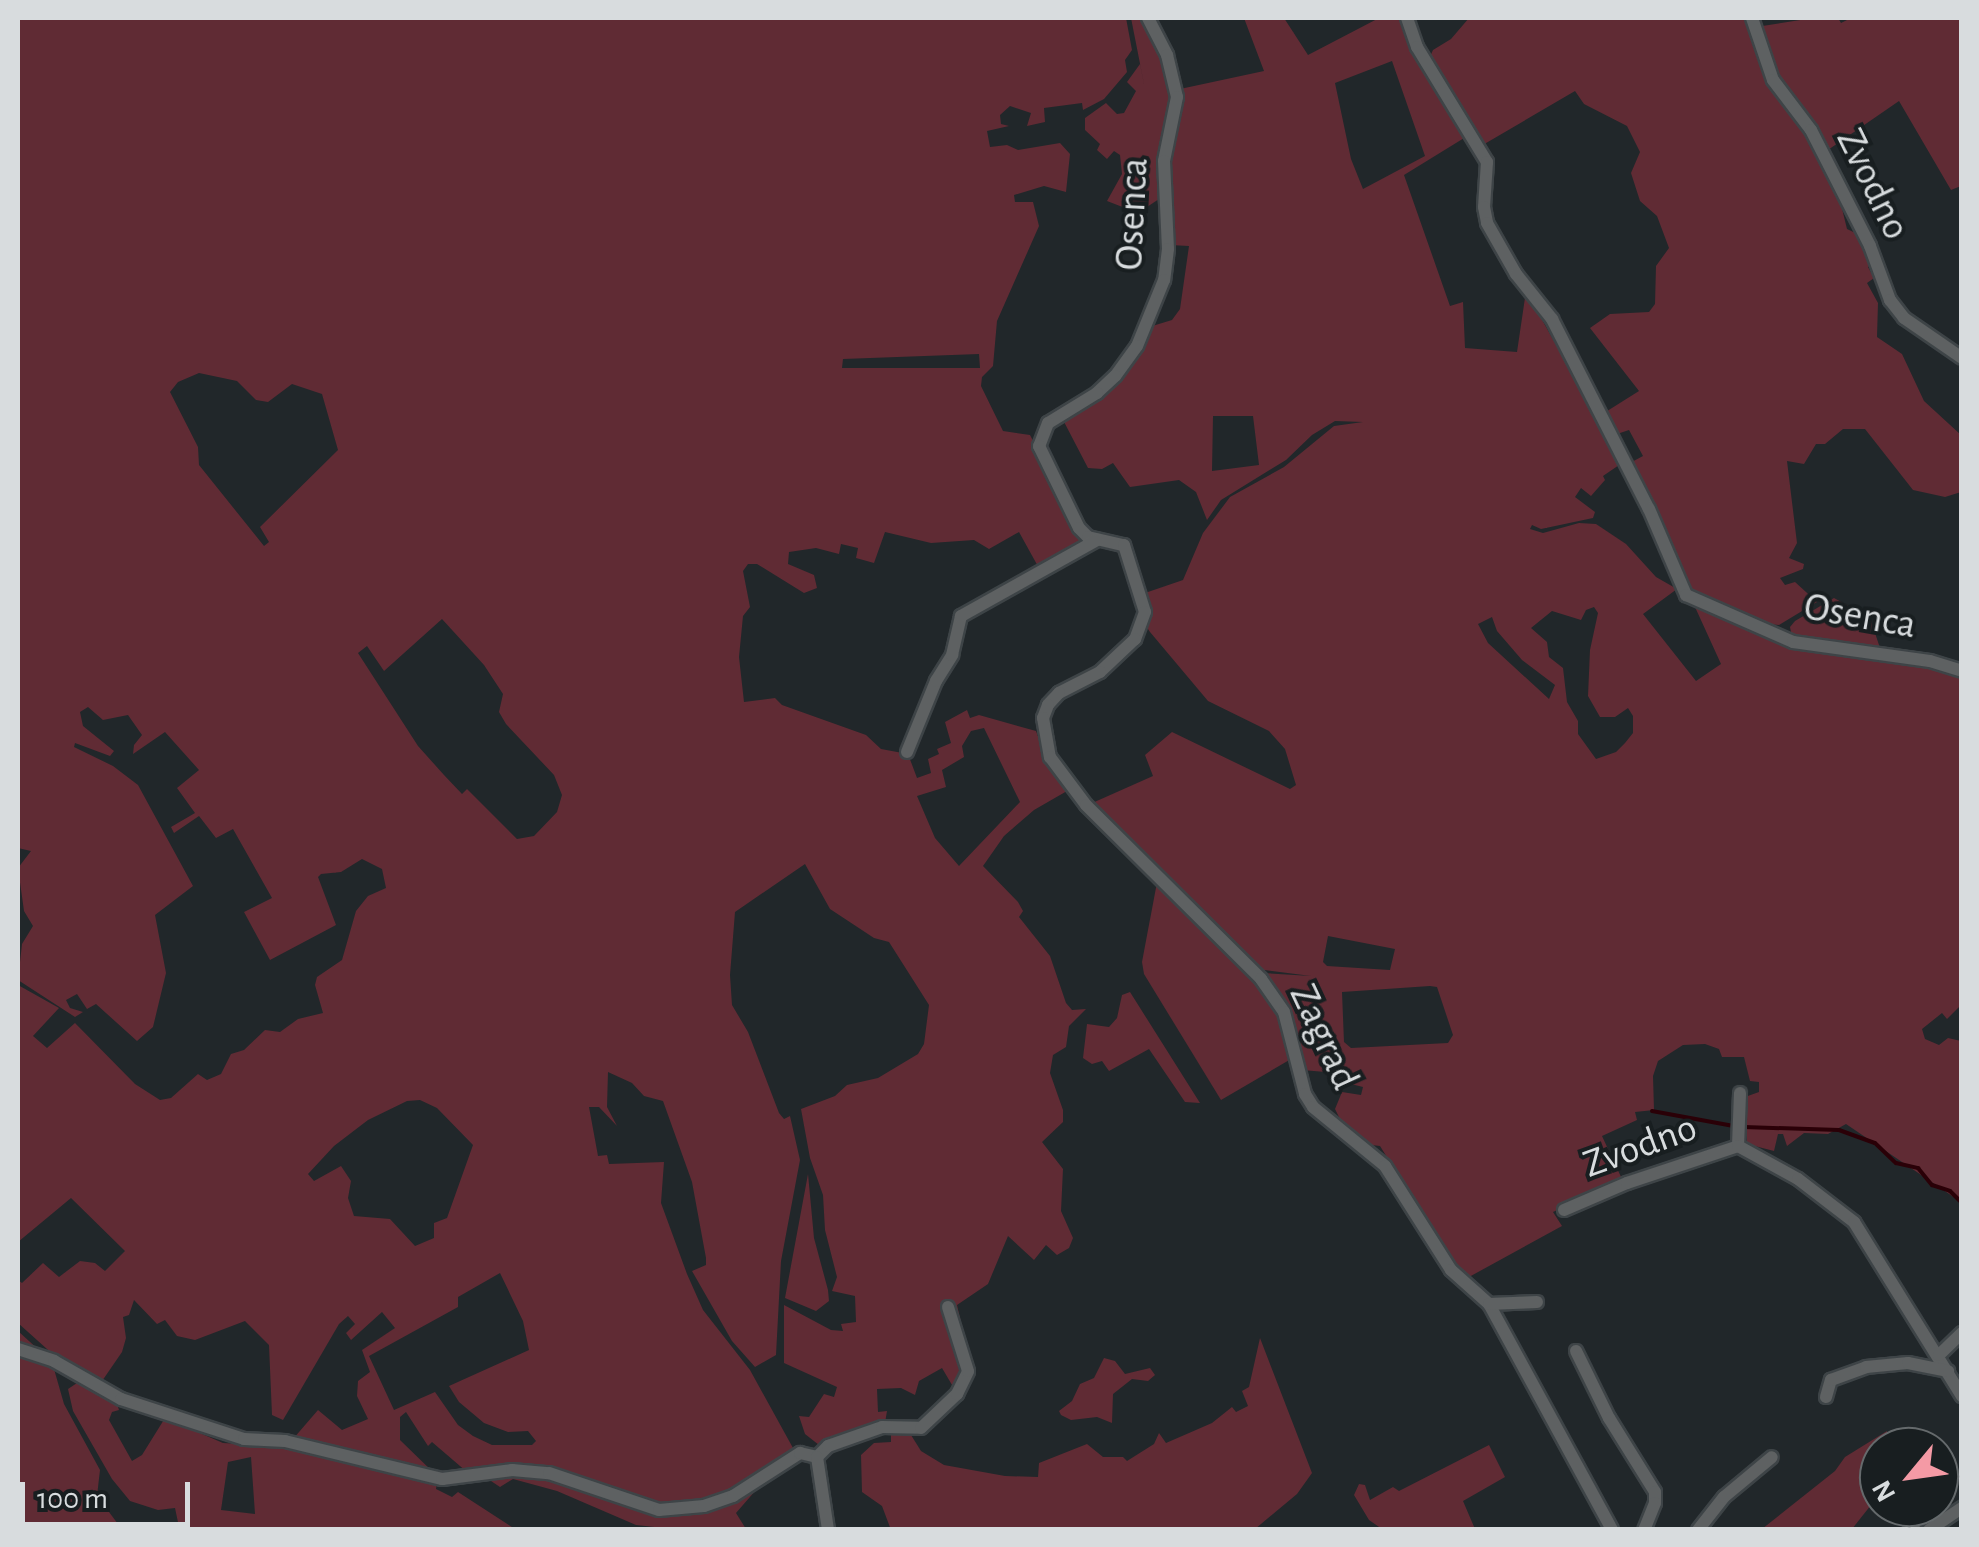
<!DOCTYPE html>
<style>
body{margin:0}
#map{position:relative;width:1979px;height:1547px;overflow:hidden;background:#21272a;font-family:"Alegreya Sans",sans-serif}
div>[style]{position:absolute}
.green>*{inset:0;background:#602b34}
.stream>*{height:4px;margin:-2px;padding:0 2px;transform-origin:2px;border-radius:2px;background:#2a0007}
.roads{filter:drop-shadow(2px 0 #3e4447) drop-shadow(-2px 0 #3e4447) drop-shadow(0 2px #3e4447) drop-shadow(0 -2px #3e4447)}
.minor>*{height:12px;margin:-6px;padding:0 6px;transform-origin:6px;border-radius:6px;background:#5e6162}
span{translate:-50% -50%;white-space:nowrap;text-align:center;line-height:1.15;-webkit-text-stroke:8px #181e20;paint-order:stroke}
.street-label{font-size:40px;color:#d8dcde}
.frame{position:absolute;inset:0;border:20px solid #d8dcde;pointer-events:none}
.north{position:absolute;left:1859px;top:1427px;width:100px;height:100px;box-sizing:border-box;background:#181e20;border:2px solid #656a6c;border-radius:50%;rotate:241deg;font-size:28px;font-weight:700;line-height:40px;text-align:center;color:#d8dcde}
.north::after{content:'';display:block;margin:auto;width:35px;height:45px;background:#f49aa5;clip-path:polygon(50% 0,100% 100%,50% 72%,0 100%)}
.scale{position:absolute;left:20px;top:1482px;width:170px;height:45px;box-sizing:border-box;border:5px solid #d8dcde;border-top:0;padding-left:12px;font-size:30px;line-height:35px;white-space:nowrap;color:#d8dcde;-webkit-text-stroke:8px #181e20;paint-order:stroke}
</style>
<div id="map">
<div class="green">
<div style="clip-path:polygon(evenodd,18px 18px,1126px 18px,1132px 50px,1125px 60px,1127px 72px,1104px 99px,1083px 110px,1082px 103px,1044px 108px,1045px 122px,1027px 126px,1031px 113px,1010px 106px,1000px 115px,1001px 124px,1009px 126px,987px 131px,990px 147px,1007px 145px,1018px 150px,1060px 143px,1070px 154px,1066px 192px,1044px 186px,1014px 195px,1015px 202px,1033px 202px,1039px 226px,997px 321px,993px 366px,982px 377px,981px 386px,1003px 431px,1030px 435px,1084px 540px,1040px 570px,1019px 532px,989px 549px,974px 540px,931px 543px,885px 532px,874px 563px,856px 558px,858px 548px,841px 544px,839px 554px,816px 548px,789px 552px,788px 564px,814px 575px,817px 588px,804px 593px,757px 564px,748px 564px,743px 571px,750px 607px,743px 616px,739px 657px,744px 702px,775px 698px,782px 705px,866px 735px,881px 749px,908px 754px,917px 778px,931px 773px,928px 759px,939px 754px,937px 749px,951px 743px,945px 722px,967px 710px,970px 718px,979px 715px,1036px 731px,1047px 761px,1067px 791px,1034px 810px,1004px 836px,983px 866px,1018px 902px,1023px 911px,1019px 917px,1050px 956px,1066px 1003px,1072px 1010px,1086px 1009px,1069px 1026px,1066px 1047px,1053px 1055px,1050px 1073px,1063px 1110px,1063px 1122px,1042px 1142px,1063px 1169px,1061px 1211px,1073px 1238px,1069px 1248px,1057px 1255px,1046px 1245px,1034px 1260px,1008px 1236px,988px 1284px,957px 1305px,969px 1357px,955px 1390px,942px 1368px,919px 1381px,915px 1395px,901px 1388px,877px 1389px,878px 1412px,887px 1411px,885px 1423px,819px 1445px,805px 1434px,799px 1416px,809px 1417px,824px 1394px,834px 1397px,837px 1387px,784px 1363px,784px 1305px,831px 1330px,843px 1331px,841px 1324px,856px 1322px,855px 1296px,832px 1291px,837px 1277px,825px 1230px,823px 1195px,810px 1158px,801px 1109px,835px 1096px,847px 1085px,878px 1078px,918px 1054px,924px 1044px,929px 1005px,889px 942px,874px 938px,830px 909px,805px 864px,735px 912px,730px 975px,732px 1005px,748px 1032px,779px 1113px,784px 1119px,790px 1116px,800px 1160px,781px 1261px,776px 1355px,755px 1367px,732px 1341px,692px 1271px,706px 1265px,706px 1258px,692px 1182px,663px 1101px,644px 1096px,632px 1083px,608px 1072px,607px 1107px,617px 1126px,599px 1107px,589px 1107px,598px 1156px,607px 1155px,609px 1164px,664px 1162px,661px 1203px,687px 1274px,703px 1310px,750px 1370px,793px 1448px,754px 1480px,714px 1499px,651px 1505px,567px 1474px,467px 1472px,432px 1442px,428px 1446px,406px 1412px,400px 1417px,400px 1440px,436px 1475px,293px 1439px,318px 1410px,342px 1430px,368px 1419px,357px 1396px,358px 1381px,370px 1372px,362px 1350px,395px 1328px,382px 1312px,351px 1340px,346px 1333px,355px 1324px,348px 1316px,339px 1324px,283px 1420px,272px 1415px,269px 1345px,245px 1321px,195px 1340px,177px 1336px,165px 1320px,157px 1324px,134px 1300px,129px 1315px,123px 1317px,126px 1338px,122px 1352px,100px 1384px,57px 1358px,18px 1323px,18px 1280px,22px 1283px,43px 1263px,59px 1277px,80px 1261px,95px 1263px,105px 1271px,125px 1251px,71px 1198px,18px 1242px,18px 985px,59px 1008px,33px 1036px,47px 1048px,75px 1023px,135px 1084px,160px 1100px,171px 1098px,198px 1074px,207px 1080px,221px 1074px,231px 1054px,244px 1050px,265px 1030px,280px 1032px,298px 1019px,323px 1013px,315px 985px,317px 977px,342px 960px,356px 911px,368px 896px,386px 888px,382px 869px,362px 859px,341px 872px,321px 874px,318px 877px,336px 925px,270px 960px,244px 912px,272px 898px,233px 829px,216px 838px,199px 816px,174px 833px,171px 827px,195px 813px,177px 788px,199px 770px,165px 732px,133px 754px,134px 745px,142px 735px,128px 715px,103px 720px,88px 707px,80px 712px,83px 726px,114px 751px,110px 756px,75px 743px,74px 747px,113px 766px,138px 785px,193px 886px,155px 915px,166px 973px,153px 1027px,137px 1041px,96px 1004px,87px 1009px,77px 994px,66px 1000px,70px 1008px,83px 1012px,75px 1017px,18px 980px,22px 944px,33px 926px,24px 911px,18px 868px,31px 851px,18px 848px,18px 18px,979px 354px,980px 368px,842px 368px,843px 359px,979px 354px,18px 18px,199px 373px,237px 381px,256px 400px,268px 402px,292px 384px,322px 394px,338px 450px,260px 527px,269px 542px,264px 546px,199px 465px,198px 447px,170px 392px,178px 382px,199px 373px,18px 18px,442px 619px,484px 665px,503px 694px,499px 712px,506px 724px,554px 775px,562px 795px,557px 812px,534px 836px,517px 839px,467px 789px,462px 794px,444px 775px,418px 746px,358px 653px,367px 646px,384px 671px,442px 619px,18px 18px,984px 728px,1020px 802px,959px 866px,935px 838px,917px 796px,946px 787px,942px 770px,964px 757px,962px 746px,971px 731px,984px 728px,18px 18px,420px 1100px,437px 1108px,473px 1145px,447px 1218px,434px 1223px,434px 1238px,415px 1246px,390px 1219px,354px 1216px,348px 1198px,351px 1181px,341px 1166px,314px 1181px,308px 1174px,334px 1146px,368px 1120px,407px 1101px,420px 1100px,18px 18px,500px 1273px,523px 1321px,529px 1350px,449px 1386px,459px 1402px,484px 1423px,508px 1432px,528px 1431px,536px 1441px,532px 1445px,492px 1445px,473px 1436px,458px 1425px,435px 1392px,394px 1410px,369px 1356px,458px 1307px,458px 1297px,500px 1273px)"></div>
<div style="clip-path:polygon(1131px 18px,1144px 18px,1173px 82px,1162px 197px,1138px 213px,1107px 201px,1122px 174px,1120px 155px,1114px 151px,1107px 159px,1097px 150px,1100px 144px,1085px 130px,1085px 118px,1106px 103px,1117px 114px,1124px 113px,1136px 91px,1127px 82px,1140px 64px,1145px 89px)"></div>
<div style="clip-path:polygon(evenodd,1244px 18px,1284px 18px,1308px 55px,1379px 18px,1403px 18px,1469px 135px,1404px 175px,1450px 306px,1463px 302px,1465px 348px,1517px 352px,1526px 291px,1622px 463px,1603px 476px,1605px 480px,1591px 496px,1581px 488px,1575px 497px,1595px 512px,1593px 518px,1541px 529px,1532px 525px,1530px 529px,1543px 533px,1579px 523px,1596px 524px,1626px 544px,1656px 577px,1677px 589px,1643px 614px,1696px 681px,1721px 664px,1695px 607px,1698px 605px,1795px 644px,1925px 663px,1961px 675px,1961px 1005px,1947px 1019px,1942px 1013px,1922px 1029px,1925px 1039px,1939px 1045px,1948px 1038px,1961px 1041px,1961px 1202px,1846px 1124px,1828px 1134px,1804px 1133px,1787px 1146px,1783px 1134px,1778px 1134px,1774px 1151px,1747px 1144px,1745px 1097px,1759px 1092px,1759px 1082px,1750px 1081px,1744px 1057px,1722px 1057px,1719px 1049px,1705px 1044px,1683px 1045px,1658px 1061px,1653px 1076px,1654px 1110px,1635px 1112px,1637px 1120px,1602px 1136px,1622px 1179px,1553px 1212px,1562px 1226px,1469px 1277px,1456px 1268px,1380px 1146px,1363px 1144px,1342px 1123px,1335px 1109px,1342px 1092px,1361px 1095px,1363px 1087px,1351px 1084px,1349px 1074px,1302px 1070px,1263px 973px,1311px 976px,1257px 969px,1090px 804px,1153px 776px,1145px 755px,1172px 732px,1290px 789px,1296px 785px,1285px 749px,1269px 731px,1208px 701px,1150px 632px,1144px 623px,1145px 593px,1183px 580px,1203px 533px,1230px 497px,1284px 467px,1334px 426px,1363px 422px,1335px 421px,1312px 435px,1286px 460px,1221px 500px,1207px 520px,1196px 492px,1179px 480px,1130px 487px,1113px 463px,1102px 469px,1088px 468px,1062px 418px,1087px 403px,1149px 327px,1172px 320px,1180px 309px,1189px 246px,1170px 245px,1168px 159px,1180px 89px,1264px 71px,1244px 18px,1392px 61px,1425px 156px,1363px 189px,1351px 159px,1335px 83px,1392px 61px,1244px 18px,1213px 416px,1253px 416px,1259px 465px,1212px 471px,1213px 416px,1244px 18px,1594px 607px,1598px 613px,1590px 650px,1588px 696px,1600px 717px,1615px 717px,1628px 708px,1633px 716px,1633px 733px,1625px 743px,1616px 752px,1596px 759px,1578px 734px,1578px 721px,1567px 702px,1563px 668px,1549px 657px,1547px 642px,1531px 628px,1552px 611px,1581px 620px,1586px 610px,1594px 607px,1244px 18px,1492px 617px,1497px 631px,1522px 660px,1555px 685px,1549px 699px,1488px 643px,1478px 624px,1492px 617px,1244px 18px,1328px 936px,1395px 949px,1390px 970px,1327px 966px,1323px 962px,1328px 936px,1244px 18px,1430px 986px,1437px 987px,1453px 1035px,1448px 1043px,1351px 1048px,1344px 1042px,1342px 992px,1430px 986px)"></div>
<div style="clip-path:polygon(1469px 18px,1747px 18px,1768px 87px,1775px 86px,1797px 112px,1837px 188px,1847px 229px,1862px 236px,1874px 262px,1868px 267px,1874px 278px,1867px 283px,1878px 303px,1877px 337px,1902px 354px,1924px 401px,1961px 435px,1961px 492px,1945px 497px,1913px 490px,1865px 429px,1843px 429px,1825px 444px,1816px 444px,1804px 464px,1787px 461px,1797px 543px,1789px 558px,1804px 564px,1803px 569px,1780px 578px,1785px 585px,1795px 582px,1817px 602px,1779px 625px,1768px 624px,1691px 595px,1628px 464px,1643px 456px,1629px 430px,1614px 435px,1604px 413px,1639px 391px,1590px 328px,1610px 314px,1649px 312px,1655px 304px,1656px 266px,1669px 248px,1657px 216px,1640px 201px,1631px 173px,1640px 152px,1627px 126px,1584px 104px,1575px 91px,1481px 146px,1428px 61px,1433px 50px,1451px 39px)"></div>
<div style="clip-path:polygon(1813px 18px,1838px 18px,1841px 23px,1851px 18px,1961px 18px,1961px 186px,1951px 190px,1899px 101px,1825px 152px,1777px 80px,1756px 27px)"></div>
<div style="clip-path:polygon(1834px 598px,1870px 618px,1881px 651px,1792px 637px,1790px 627px,1795px 621px)"></div>
<div style="clip-path:polygon(1158px 877px,1264px 988px,1277px 1010px,1291px 1059px,1221px 1100px,1144px 974px,1142px 962px)"></div>
<div style="clip-path:polygon(1130px 992px,1200px 1103px,1185px 1102px,1149px 1049px,1109px 1071px,1102px 1061px,1092px 1064px,1083px 1058px,1087px 1024px,1109px 1027px,1117px 1018px,1122px 995px)"></div>
<div style="clip-path:polygon(808px 1174px,814px 1238px,828px 1290px,829px 1301px,816px 1311px,785px 1298px)"></div>
<div style="clip-path:polygon(18px 1331px,52px 1362px,64px 1404px,100px 1470px,97px 1496px,121px 1528px,138px 1529px,18px 1529px)"></div>
<div style="clip-path:polygon(1260px 1338px,1312px 1473px,1297px 1494px,1255px 1529px,891px 1530px,882px 1506px,862px 1492px,861px 1455px,874px 1443px,891px 1442px,891px 1432px,911px 1435px,921px 1451px,944px 1465px,1005px 1476px,1038px 1477px,1039px 1463px,1087px 1444px,1103px 1457px,1123px 1457px,1127px 1461px,1154px 1444px,1159px 1433px,1166px 1443px,1212px 1423px,1232px 1407px,1236px 1412px,1248px 1406px,1242px 1391px,1249px 1387px)"></div>
<div style="clip-path:polygon(1104px 1358px,1115px 1361px,1125px 1374px,1150px 1368px,1155px 1375px,1148px 1381px,1132px 1379px,1113px 1394px,1112px 1423px,1097px 1417px,1071px 1420px,1061px 1415px,1059px 1411px,1072px 1401px,1080px 1384px,1094px 1378px)"></div>
<div style="clip-path:polygon(evenodd,77px 1383px,116px 1401px,119px 1410px,112px 1412px,109px 1420px,132px 1461px,142px 1455px,165px 1418px,223px 1443px,287px 1447px,437px 1483px,436px 1489px,452px 1497px,458px 1492px,515px 1529px,170px 1529px,179px 1527px,175px 1508px,158px 1510px,130px 1501px,112px 1479px,73px 1411px,68px 1389px,77px 1383px,251px 1457px,255px 1514px,221px 1510px,228px 1462px,251px 1457px)"></div>
<div style="clip-path:polygon(1887px 1431px,1887px 1447px,1879px 1447px,1875px 1500px,1852px 1529px,1762px 1529px,1835px 1471px,1845px 1457px)"></div>
<div style="clip-path:polygon(1489px 1445px,1505px 1477px,1463px 1501px,1475px 1529px,1382px 1529px,1369px 1520px,1354px 1495px,1359px 1484px,1365px 1485px,1370px 1500px,1393px 1487px,1399px 1491px)"></div>
<div style="clip-path:polygon(482px 1475px,548px 1476px,678px 1513px,763px 1482px,736px 1513px,746px 1529px,682px 1530px,636px 1525px,557px 1491px,513px 1479px,500px 1487px)"></div>
</div>
<div class="stream">
<div style="left:1652px;top:1111px;width:83px;rotate:10.4deg"></div>
<div style="left:1744px;top:1127px;width:95px;rotate:1.8deg"></div>
<div style="left:1839px;top:1130px;width:38px;rotate:20deg"></div>
<div style="left:1875px;top:1143px;width:29px;rotate:44deg"></div>
<div style="left:1896px;top:1163px;width:23px;rotate:13deg"></div>
<div style="left:1918px;top:1168px;width:22px;rotate:51deg"></div>
<div style="left:1932px;top:1185px;width:19px;rotate:18deg"></div>
<div style="left:1950px;top:1191px;width:17px;rotate:45deg"></div>
</div>
<div class="roads">
<div class="minor">
<div style="left:1148px;top:18px;width:42px;rotate:62.8deg"></div>
<div style="left:1167px;top:55px;width:43px;rotate:76.6deg"></div>
<div style="left:1177px;top:97px;width:65px;rotate:101.5deg"></div>
<div style="left:1164px;top:161px;width:88px;rotate:87.4deg"></div>
<div style="left:1168px;top:249px;width:31px;rotate:97deg"></div>
<div style="left:1164px;top:280px;width:71px;rotate:112.2deg"></div>
<div style="left:1137px;top:346px;width:37px;rotate:126deg"></div>
<div style="left:1115px;top:376px;width:25px;rotate:137deg"></div>
<div style="left:1097px;top:393px;width:57px;rotate:148.5deg"></div>
<div style="left:1048px;top:423px;width:25px;rotate:111deg"></div>
<div style="left:1039px;top:446px;width:91px;rotate:64deg"></div>
<div style="left:1079px;top:528px;width:13px;rotate:45deg"></div>
<div style="left:1088px;top:537px;width:37px;rotate:13deg"></div>
<div style="left:1124px;top:545px;width:70px;rotate:72.6deg"></div>
<div style="left:1145px;top:612px;width:29px;rotate:110deg"></div>
<div style="left:1135px;top:639px;width:48px;rotate:136.7deg"></div>
<div style="left:1100px;top:672px;width:46px;rotate:152.9deg"></div>
<div style="left:1059px;top:693px;width:16px;rotate:133deg"></div>
<div style="left:1048px;top:705px;width:14px;rotate:111deg"></div>
<div style="left:1043px;top:718px;width:40px;rotate:80deg"></div>
<div style="left:1050px;top:757px;width:60px;rotate:53.1deg"></div>
<div style="left:1086px;top:805px;width:247px;rotate:44.8deg"></div>
<div style="left:1261px;top:979px;width:40px;rotate:55.1deg"></div>
<div style="left:1284px;top:1012px;width:85px;rotate:75.6deg"></div>
<div style="left:1305px;top:1094px;width:15px;rotate:58deg"></div>
<div style="left:1313px;top:1107px;width:93px;rotate:39.3deg"></div>
<div style="left:1385px;top:1166px;width:123px;rotate:57.6deg"></div>
<div style="left:1451px;top:1270px;width:51px;rotate:41.8deg"></div>
<div style="left:1489px;top:1304px;width:257px;rotate:61.4deg"></div>
<div style="left:1407px;top:18px;width:31px;rotate:71deg"></div>
<div style="left:1417px;top:47px;width:135px;rotate:58.7deg"></div>
<div style="left:1487px;top:162px;width:45px;rotate:93.8deg"></div>
<div style="left:1484px;top:207px;width:16px;rotate:79deg"></div>
<div style="left:1487px;top:223px;width:59px;rotate:60.4deg"></div>
<div style="left:1516px;top:274px;width:58px;rotate:51.3deg"></div>
<div style="left:1552px;top:319px;width:213px;rotate:63deg"></div>
<div style="left:1649px;top:509px;width:94px;rotate:66.7deg"></div>
<div style="left:1686px;top:595px;width:117px;rotate:23.7deg"></div>
<div style="left:1793px;top:642px;width:138px;rotate:7.9deg"></div>
<div style="left:1930px;top:661px;width:34px;rotate:17deg"></div>
<div style="left:1752px;top:18px;width:65px;rotate:71.3deg"></div>
<div style="left:1773px;top:80px;width:63px;rotate:52.8deg"></div>
<div style="left:1811px;top:130px;width:130px;rotate:63deg"></div>
<div style="left:1870px;top:246px;width:58px;rotate:69.7deg"></div>
<div style="left:1890px;top:300px;width:23px;rotate:52deg"></div>
<div style="left:1904px;top:318px;width:70px;rotate:34.6deg"></div>
<div style="left:907px;top:752px;width:77px;rotate:-67.8deg"></div>
<div style="left:936px;top:681px;width:31px;rotate:-58deg"></div>
<div style="left:952px;top:655px;width:40px;rotate:-77deg"></div>
<div style="left:961px;top:616px;width:156px;rotate:-29.2deg"></div>
<div style="left:1738px;top:1146px;width:53px;rotate:-87.8deg"></div>
<div style="left:1564px;top:1210px;width:69px;rotate:-23.2deg"></div>
<div style="left:1627px;top:1183px;width:117px;rotate:-18.4deg"></div>
<div style="left:1738px;top:1146px;width:68px;rotate:28.8deg"></div>
<div style="left:1798px;top:1179px;width:71px;rotate:37.5deg"></div>
<div style="left:1854px;top:1222px;width:205px;rotate:58.2deg"></div>
<div style="left:1489px;top:1304px;width:48px;rotate:-2.4deg"></div>
<div style="left:18px;top:1349px;width:38px;rotate:18deg"></div>
<div style="left:54px;top:1361px;width:77px;rotate:29.6deg"></div>
<div style="left:121px;top:1399px;width:129px;rotate:18deg"></div>
<div style="left:244px;top:1439px;width:41px;rotate:2.8deg"></div>
<div style="left:285px;top:1441px;width:162px;rotate:13.6deg"></div>
<div style="left:442px;top:1479px;width:71px;rotate:-7.3deg"></div>
<div style="left:512px;top:1470px;width:37px;rotate:5deg"></div>
<div style="left:549px;top:1473px;width:116px;rotate:18.6deg"></div>
<div style="left:659px;top:1510px;width:45px;rotate:-5.1deg"></div>
<div style="left:704px;top:1506px;width:31px;rotate:-19deg"></div>
<div style="left:733px;top:1496px;width:80px;rotate:-32.7deg"></div>
<div style="left:800px;top:1453px;width:17px;rotate:13deg"></div>
<div style="left:1576px;top:1351px;width:75px;rotate:63.8deg"></div>
<div style="left:1609px;top:1418px;width:87px;rotate:58.1deg"></div>
<div style="left:1655px;top:1492px;width:11px;rotate:90deg"></div>
<div style="left:1655px;top:1503px;width:29px;rotate:112deg"></div>
<div style="left:1939px;top:1355px;width:32px;rotate:-44deg"></div>
<div style="left:1826px;top:1397px;width:18px;rotate:-74deg"></div>
<div style="left:1831px;top:1380px;width:37px;rotate:-20deg"></div>
<div style="left:1866px;top:1367px;width:42px;rotate:-5.4deg"></div>
<div style="left:1908px;top:1363px;width:41px;rotate:11.3deg"></div>
<div style="left:817px;top:1457px;width:16px;rotate:-45deg"></div>
<div style="left:828px;top:1446px;width:57px;rotate:-19.4deg"></div>
<div style="left:882px;top:1427px;width:39px;rotate:1deg"></div>
<div style="left:921px;top:1428px;width:50px;rotate:-43.4deg"></div>
<div style="left:957px;top:1394px;width:25px;rotate:-64deg"></div>
<div style="left:968px;top:1371px;width:67px;rotate:-107.4deg"></div>
<div style="left:817px;top:1457px;width:74px;rotate:81.4deg"></div>
<div style="left:1900px;top:1507px;width:27px;rotate:57deg"></div>
<div style="left:1698px;top:1530px;width:42px;rotate:-51.8deg"></div>
<div style="left:1724px;top:1497px;width:62px;rotate:-39.8deg"></div>
<div style="left:1929px;top:1530px;width:40px;rotate:-34deg"></div>
</div>
</div>
<div class="street-label">
<span style="left:1873px;top:184px;rotate:64deg">Zvodno</span>
<span style="left:1132px;top:214px;rotate:-87deg">Osenca</span>
<span style="left:1860px;top:616px;rotate:10deg">Osenca</span>
<span style="left:1324px;top:1037px;rotate:65deg">Zagrad</span>
<span style="left:1640px;top:1146px;rotate:-20deg">Zvodno</span>
</div>
<div class="frame"></div>
<div class="north">N</div>
<div class="scale">100 m</div>
</div>
